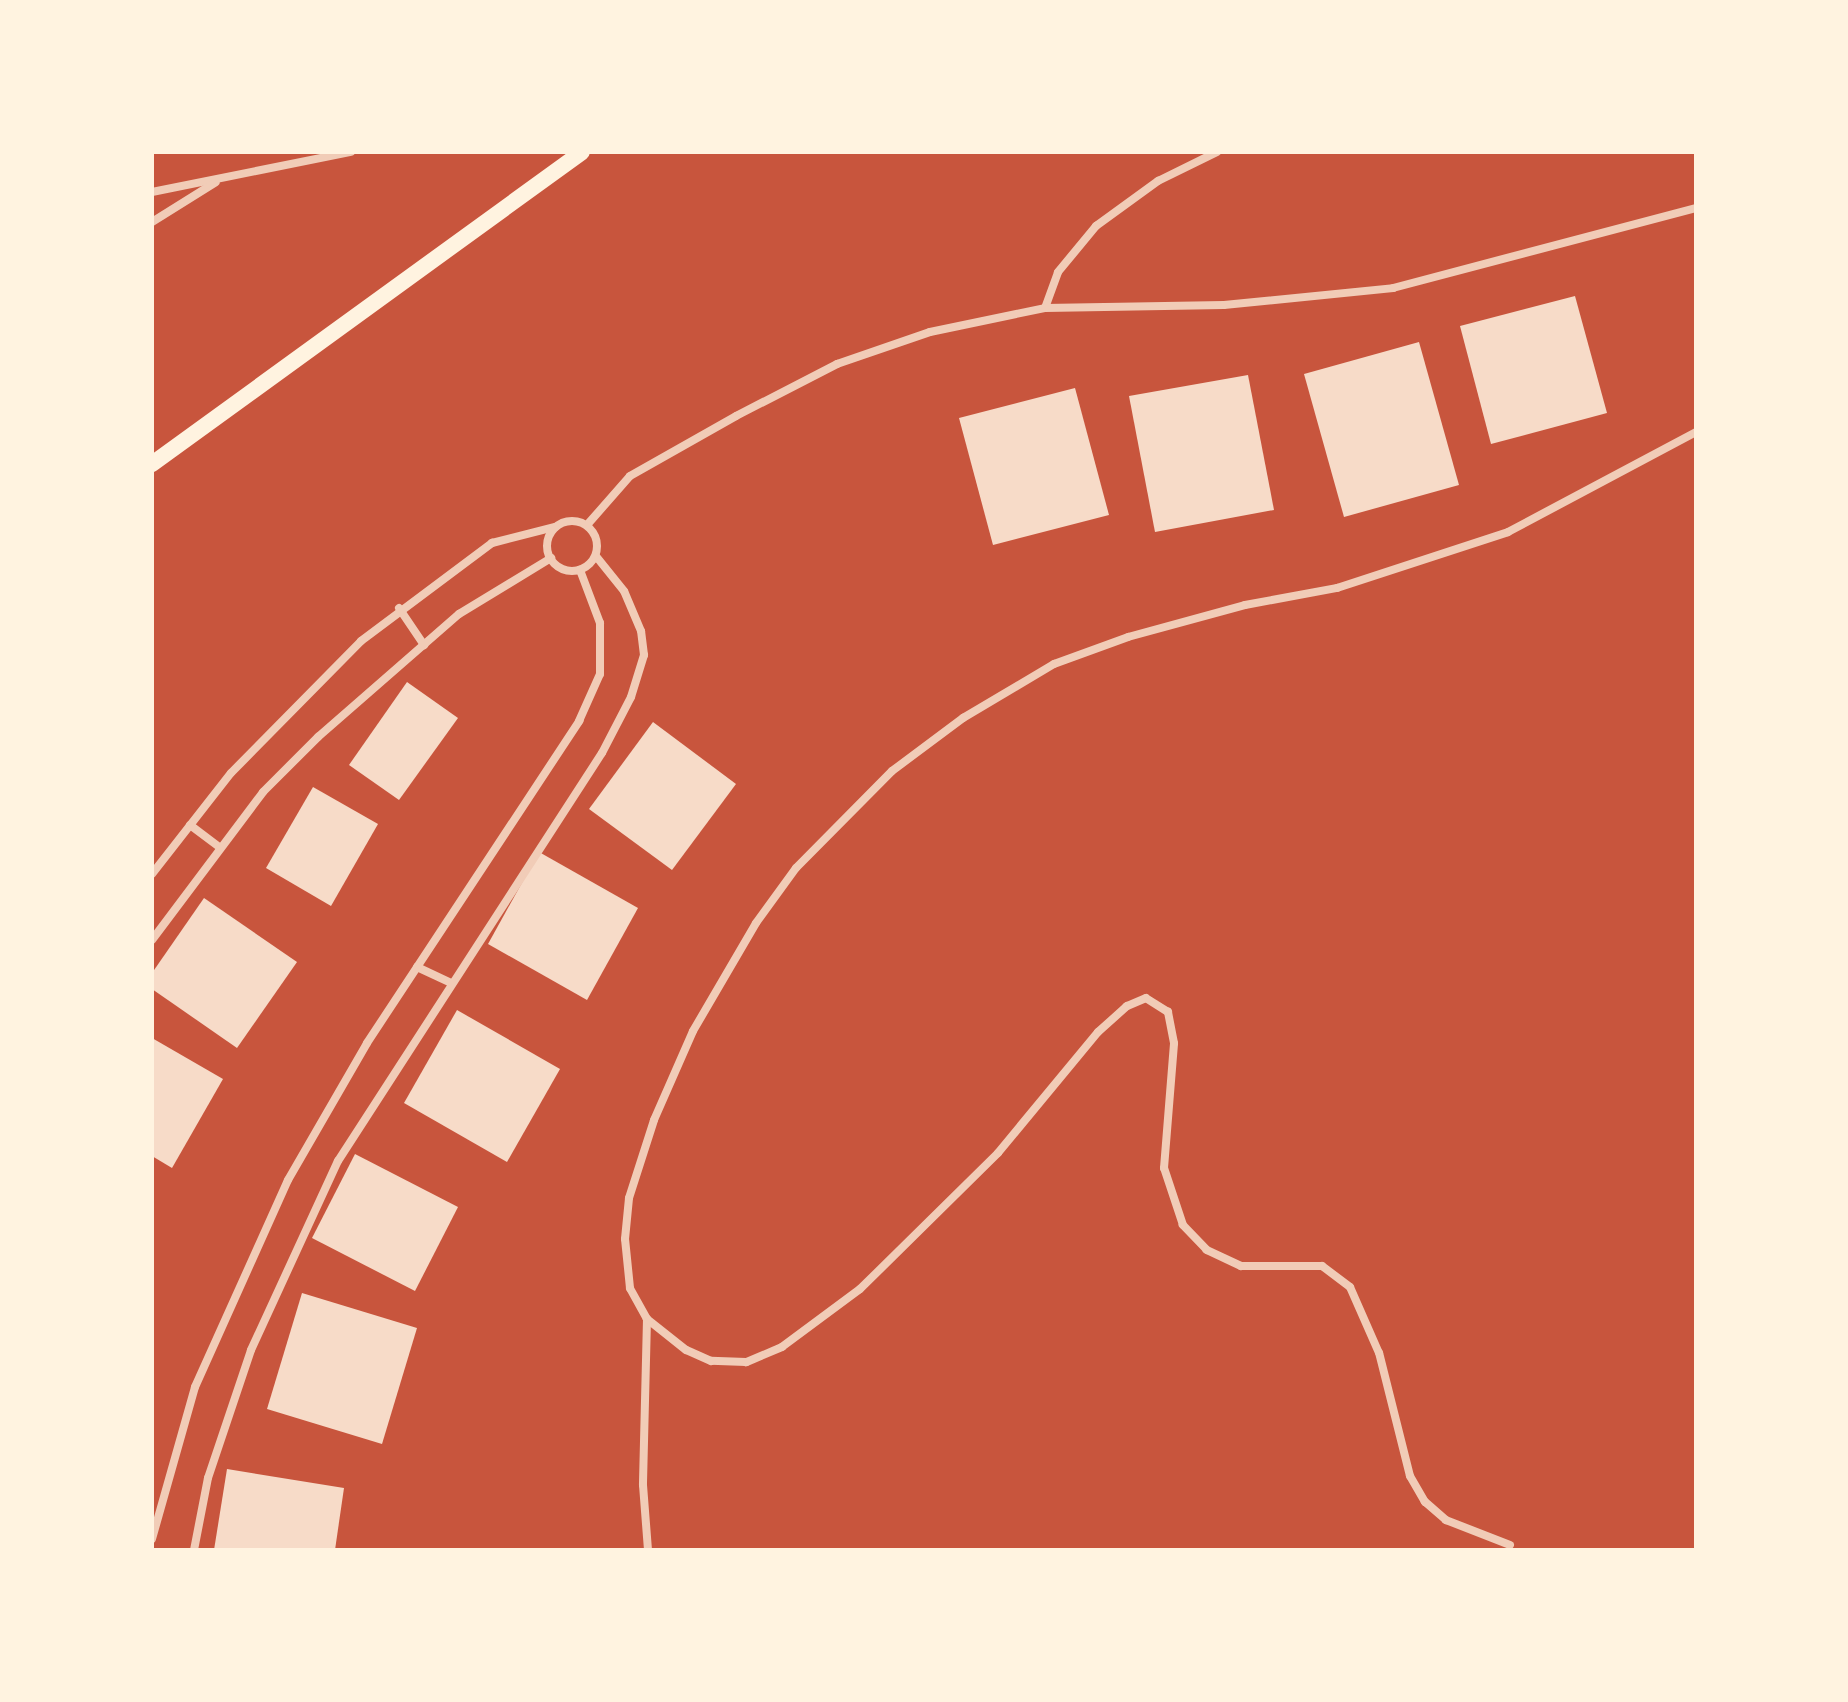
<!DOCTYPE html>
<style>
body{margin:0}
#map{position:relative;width:1848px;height:1702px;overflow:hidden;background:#c8553d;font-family:"Source Serif 4",serif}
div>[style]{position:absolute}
.building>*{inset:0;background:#f7dbc8}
.minor>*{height:8px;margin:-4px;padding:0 4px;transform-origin:4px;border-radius:4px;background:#f1ccb7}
.minor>.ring{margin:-4px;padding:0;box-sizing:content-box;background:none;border:8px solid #f1ccb7;border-radius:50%}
.secondary>*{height:16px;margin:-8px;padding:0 8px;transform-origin:8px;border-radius:8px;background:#fff3e0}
span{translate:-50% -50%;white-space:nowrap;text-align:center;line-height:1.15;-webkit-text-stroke:7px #fff3e0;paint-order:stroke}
.frame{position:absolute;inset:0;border:154px solid #fff3e0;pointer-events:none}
</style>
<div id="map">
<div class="building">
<div style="clip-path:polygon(1575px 296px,1607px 413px,1491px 444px,1460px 326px)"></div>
<div style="clip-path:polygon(1419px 342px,1459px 485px,1344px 517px,1304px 374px)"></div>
<div style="clip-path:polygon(1248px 375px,1274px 510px,1155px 532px,1129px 396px)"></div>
<div style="clip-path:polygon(1075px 388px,1109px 515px,993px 545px,959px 418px)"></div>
<div style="clip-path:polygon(407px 682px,458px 718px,399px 800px,349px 765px)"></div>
<div style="clip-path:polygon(653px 722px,736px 784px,672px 870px,589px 809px)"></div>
<div style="clip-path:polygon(313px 787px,378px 824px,331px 906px,266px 868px)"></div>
<div style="clip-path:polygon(539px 852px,638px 908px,587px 1000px,488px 944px)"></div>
<div style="clip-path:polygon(204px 898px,297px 962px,237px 1048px,152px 989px,152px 973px)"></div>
<div style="clip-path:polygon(457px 1010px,560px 1069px,507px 1162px,404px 1103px)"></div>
<div style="clip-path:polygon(152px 1038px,223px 1079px,172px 1168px,152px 1156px)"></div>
<div style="clip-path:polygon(355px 1154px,458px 1207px,415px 1291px,312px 1238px)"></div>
<div style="clip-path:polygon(302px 1293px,417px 1328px,382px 1444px,267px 1409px)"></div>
<div style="clip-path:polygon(227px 1469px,344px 1488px,335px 1550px,214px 1550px)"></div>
</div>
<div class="minor">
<div style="left:152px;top:192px;width:203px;rotate:-11.4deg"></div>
<div style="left:152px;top:222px;width:75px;rotate:-32deg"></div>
<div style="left:1045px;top:308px;width:38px;rotate:-70deg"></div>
<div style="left:1058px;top:272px;width:60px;rotate:-50.4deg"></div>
<div style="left:1096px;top:226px;width:77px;rotate:-36deg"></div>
<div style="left:1158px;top:181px;width:66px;rotate:-26.2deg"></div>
<div class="ring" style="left:547px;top:521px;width:42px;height:42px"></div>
<div style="left:587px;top:525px;width:65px;rotate:-48.7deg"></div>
<div style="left:630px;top:476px;width:122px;rotate:-29.5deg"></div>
<div style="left:736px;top:416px;width:114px;rotate:-27.2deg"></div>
<div style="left:837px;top:364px;width:98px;rotate:-19deg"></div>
<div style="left:930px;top:332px;width:117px;rotate:-11.8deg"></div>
<div style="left:1045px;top:308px;width:179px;rotate:-1deg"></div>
<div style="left:1224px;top:305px;width:170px;rotate:-5.7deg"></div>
<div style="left:1393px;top:288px;width:313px;rotate:-14.8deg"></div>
<div style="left:399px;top:608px;width:45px;rotate:56deg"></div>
<div style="left:190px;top:825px;width:36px;rotate:37deg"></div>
<div style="left:152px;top:874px;width:128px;rotate:-52deg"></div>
<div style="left:231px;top:773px;width:185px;rotate:-45.4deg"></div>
<div style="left:361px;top:641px;width:164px;rotate:-36.8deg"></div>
<div style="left:492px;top:543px;width:65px;rotate:-14.3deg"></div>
<div style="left:152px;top:940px;width:185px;rotate:-53.1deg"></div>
<div style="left:263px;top:792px;width:78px;rotate:-45deg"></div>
<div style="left:318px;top:737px;width:187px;rotate:-41.1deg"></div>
<div style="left:459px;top:614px;width:108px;rotate:-31.3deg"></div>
<div style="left:417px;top:967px;width:38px;rotate:25deg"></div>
<div style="left:647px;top:1319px;width:166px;rotate:91.4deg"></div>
<div style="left:643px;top:1485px;width:65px;rotate:85.6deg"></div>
<div style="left:152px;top:1539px;width:158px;rotate:-74.2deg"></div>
<div style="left:195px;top:1387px;width:227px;rotate:-65.8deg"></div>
<div style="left:288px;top:1180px;width:158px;rotate:-60deg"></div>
<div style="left:367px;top:1043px;width:386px;rotate:-56.6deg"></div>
<div style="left:579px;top:721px;width:51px;rotate:-65.9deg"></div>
<div style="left:600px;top:674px;width:51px;rotate:-90deg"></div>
<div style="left:600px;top:623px;width:57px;rotate:-110.7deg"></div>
<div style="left:1510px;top:1545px;width:69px;rotate:-158.7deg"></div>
<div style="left:1446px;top:1520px;width:28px;rotate:-139deg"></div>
<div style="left:1425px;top:1502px;width:30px;rotate:-120deg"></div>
<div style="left:1410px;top:1476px;width:127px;rotate:-104.1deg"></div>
<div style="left:1379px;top:1353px;width:72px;rotate:-113.7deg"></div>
<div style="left:1350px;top:1287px;width:35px;rotate:-143deg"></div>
<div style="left:1322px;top:1266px;width:81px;rotate:180deg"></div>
<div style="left:1241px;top:1266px;width:38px;rotate:-155deg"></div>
<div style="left:1207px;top:1250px;width:35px;rotate:-134deg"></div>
<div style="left:1183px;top:1225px;width:60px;rotate:-108.4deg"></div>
<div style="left:1164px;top:1168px;width:125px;rotate:-85.4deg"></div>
<div style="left:1174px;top:1043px;width:32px;rotate:-101deg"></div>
<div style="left:1168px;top:1012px;width:26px;rotate:-148deg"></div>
<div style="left:1146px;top:998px;width:21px;rotate:157deg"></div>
<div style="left:1127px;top:1006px;width:39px;rotate:138deg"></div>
<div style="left:1098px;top:1032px;width:157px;rotate:129.6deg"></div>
<div style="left:998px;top:1153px;width:194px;rotate:135.4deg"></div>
<div style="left:860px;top:1289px;width:97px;rotate:143.4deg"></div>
<div style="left:782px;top:1347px;width:39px;rotate:157deg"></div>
<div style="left:746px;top:1362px;width:35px;rotate:-178deg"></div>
<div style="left:711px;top:1361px;width:27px;rotate:-156deg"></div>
<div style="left:686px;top:1350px;width:50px;rotate:-141.5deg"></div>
<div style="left:647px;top:1319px;width:35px;rotate:-119deg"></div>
<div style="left:630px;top:1288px;width:49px;rotate:-95.8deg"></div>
<div style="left:625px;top:1239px;width:41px;rotate:-84.4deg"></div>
<div style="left:629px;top:1198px;width:82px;rotate:-72.2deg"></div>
<div style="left:654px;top:1120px;width:97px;rotate:-66.3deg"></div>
<div style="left:693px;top:1031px;width:125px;rotate:-59.7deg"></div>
<div style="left:756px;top:923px;width:68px;rotate:-54deg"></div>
<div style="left:796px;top:868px;width:136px;rotate:-45.3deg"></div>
<div style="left:892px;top:771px;width:89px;rotate:-36.7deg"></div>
<div style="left:963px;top:718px;width:106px;rotate:-30.7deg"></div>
<div style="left:1054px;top:664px;width:79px;rotate:-20deg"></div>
<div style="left:1128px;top:637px;width:121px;rotate:-15.3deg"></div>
<div style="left:1245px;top:605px;width:94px;rotate:-10.5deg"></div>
<div style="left:1337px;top:588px;width:180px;rotate:-18.1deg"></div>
<div style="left:1508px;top:532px;width:213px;rotate:-28deg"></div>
<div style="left:194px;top:1550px;width:73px;rotate:-79deg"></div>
<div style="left:208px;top:1478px;width:135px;rotate:-71.4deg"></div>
<div style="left:251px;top:1350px;width:208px;rotate:-65.3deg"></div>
<div style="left:338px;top:1161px;width:486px;rotate:-57.1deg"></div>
<div style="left:602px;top:753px;width:63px;rotate:-62.6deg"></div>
<div style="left:631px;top:697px;width:44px;rotate:-72.8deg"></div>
<div style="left:644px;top:655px;width:24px;rotate:-97deg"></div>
<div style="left:641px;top:631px;width:43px;rotate:-113deg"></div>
<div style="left:624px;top:591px;width:45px;rotate:-128.7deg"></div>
</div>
<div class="secondary">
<div style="left:152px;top:464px;width:531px;rotate:-35.96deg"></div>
</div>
<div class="frame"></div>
</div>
